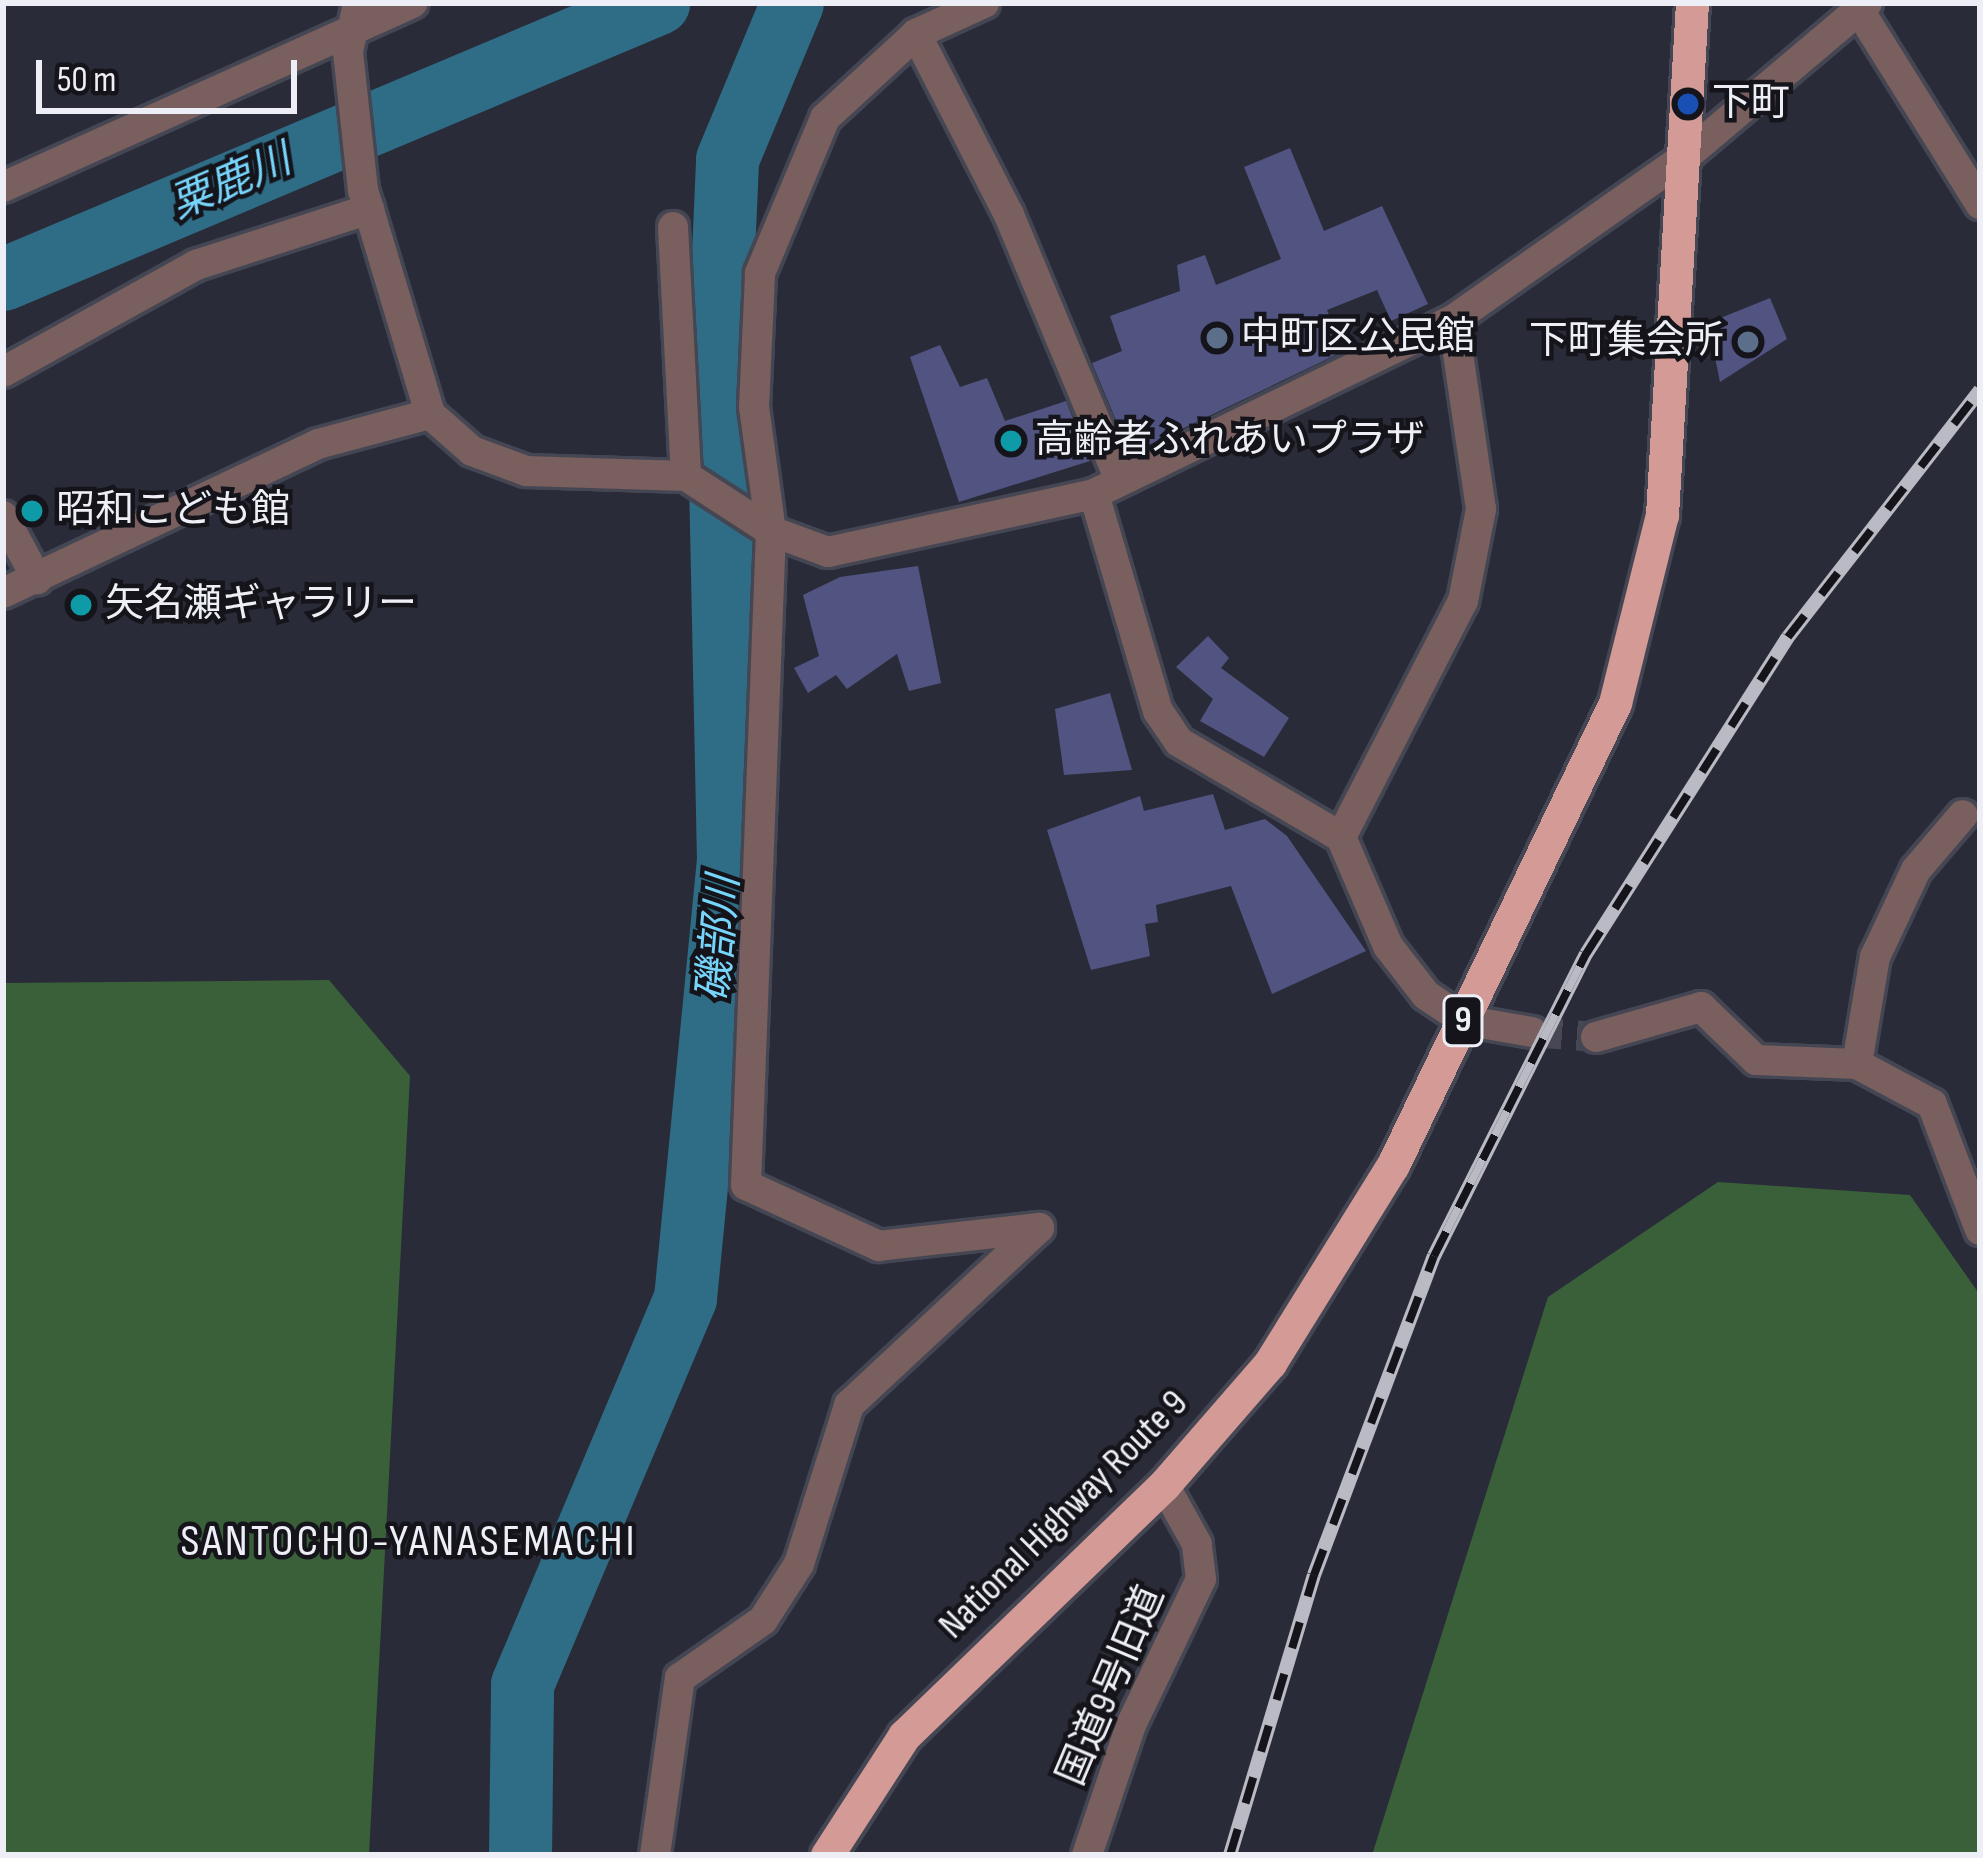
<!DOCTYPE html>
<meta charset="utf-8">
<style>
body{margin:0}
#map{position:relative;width:1983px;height:1858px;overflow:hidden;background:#2a2b38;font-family:"Sofia Sans Condensed","Noto Sans JP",sans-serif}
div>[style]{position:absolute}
.forest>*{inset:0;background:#3a603a}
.river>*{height:63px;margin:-31.5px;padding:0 31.5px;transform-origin:31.5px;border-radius:31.5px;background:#2f6d86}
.building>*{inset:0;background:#515381}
.minor-tunnel>*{height:30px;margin-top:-15px;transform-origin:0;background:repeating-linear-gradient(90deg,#474854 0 30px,transparent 0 45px)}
.roads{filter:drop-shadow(3px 0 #454653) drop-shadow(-3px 0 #454653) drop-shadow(0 3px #454653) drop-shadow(0 -3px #454653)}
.minor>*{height:30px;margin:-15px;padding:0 15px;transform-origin:15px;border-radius:15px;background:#795f5d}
.tertiary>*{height:30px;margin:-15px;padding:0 15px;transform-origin:15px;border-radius:15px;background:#795f5d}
.trunk>*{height:33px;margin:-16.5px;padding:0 16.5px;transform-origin:16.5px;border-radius:16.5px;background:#d39a96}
.rail>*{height:14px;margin-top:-7px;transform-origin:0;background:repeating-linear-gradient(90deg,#14141a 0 27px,#b9bac3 0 54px);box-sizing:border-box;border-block:3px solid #b9bac3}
.dots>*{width:33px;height:33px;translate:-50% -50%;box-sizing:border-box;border:6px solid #14141a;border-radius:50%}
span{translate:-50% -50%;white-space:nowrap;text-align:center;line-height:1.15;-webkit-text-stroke:9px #14141a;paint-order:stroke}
.shield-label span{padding:3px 9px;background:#14141a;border:3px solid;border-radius:9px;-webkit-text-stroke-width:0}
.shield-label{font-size:36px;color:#edeef6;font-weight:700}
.poi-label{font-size:39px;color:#edeef6}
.left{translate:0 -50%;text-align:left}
.right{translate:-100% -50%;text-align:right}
.street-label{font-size:39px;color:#edeef6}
.water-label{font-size:42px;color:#77d4fb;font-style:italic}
.quarter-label{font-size:45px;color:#edeef6;letter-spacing:3px}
.frame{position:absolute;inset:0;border:6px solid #edeef6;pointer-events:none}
.scale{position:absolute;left:36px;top:60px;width:261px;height:54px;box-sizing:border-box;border:6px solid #edeef6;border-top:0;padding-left:15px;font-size:36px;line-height:42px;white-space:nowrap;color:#edeef6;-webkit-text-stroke:9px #14141a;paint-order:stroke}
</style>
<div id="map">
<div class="forest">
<div style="clip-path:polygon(329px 980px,410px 1076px,369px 1855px,3px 1855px,3px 983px)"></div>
<div style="clip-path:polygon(1718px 1182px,1910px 1195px,1980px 1295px,1980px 1855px,1372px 1855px,1548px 1297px)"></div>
</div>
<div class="river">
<div style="left:3px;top:279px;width:711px;rotate:-22.85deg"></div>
<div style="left:520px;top:1855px;width:171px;rotate:-89.3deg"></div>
<div style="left:522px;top:1684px;width:419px;rotate:-67.1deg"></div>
<div style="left:685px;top:1298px;width:440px;rotate:-84.4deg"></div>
<div style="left:728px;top:860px;width:492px;rotate:-91.2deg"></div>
<div style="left:718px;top:368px;width:209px;rotate:-87.5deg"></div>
<div style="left:727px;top:159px;width:169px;rotate:-67.4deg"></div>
</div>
<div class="building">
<div style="clip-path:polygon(1290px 148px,1324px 231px,1382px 206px,1428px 304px,1391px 321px,1377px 290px,1327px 310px,1344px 351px,1130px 454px,1092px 363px,1122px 351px,1110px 316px,1180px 291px,1177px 265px,1205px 255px,1216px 285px,1281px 259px,1244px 167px)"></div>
<div style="clip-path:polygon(1770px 298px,1787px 339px,1720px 382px,1708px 323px)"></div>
<div style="clip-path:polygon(940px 345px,960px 387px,987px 378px,1005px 421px,1066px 401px,1090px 461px,959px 502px,910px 357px)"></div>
<div style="clip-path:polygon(918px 566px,941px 683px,909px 691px,897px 654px,847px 689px,836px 675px,808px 693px,794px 668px,819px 656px,803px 595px,840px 577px)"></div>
<div style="clip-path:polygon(1208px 636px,1229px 658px,1221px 668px,1289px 718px,1264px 757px,1200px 721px,1213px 699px,1176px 667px)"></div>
<div style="clip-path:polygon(1110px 693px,1132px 770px,1064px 775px,1055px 709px)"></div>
<div style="clip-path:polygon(1213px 794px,1225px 830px,1265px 819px,1287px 836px,1366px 951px,1272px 994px,1231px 886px,1156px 905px,1158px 922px,1145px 924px,1150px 956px,1091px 970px,1047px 830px,1140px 796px,1144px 811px)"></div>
</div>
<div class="minor-tunnel">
<div style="left:1532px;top:1032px;width:64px;rotate:4.5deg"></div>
</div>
<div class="roads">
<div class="minor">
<div style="left:358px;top:3px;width:50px;rotate:101.5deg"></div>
<div style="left:348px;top:52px;width:139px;rotate:83.8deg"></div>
<div style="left:363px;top:190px;width:234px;rotate:73.3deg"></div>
<div style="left:430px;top:414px;width:56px;rotate:41.4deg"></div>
<div style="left:472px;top:451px;width:58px;rotate:20.3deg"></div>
<div style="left:526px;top:471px;width:160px;rotate:1.8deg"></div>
<div style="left:686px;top:476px;width:101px;rotate:32.9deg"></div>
<div style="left:771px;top:531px;width:61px;rotate:20.2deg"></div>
<div style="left:828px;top:552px;width:272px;rotate:-12.3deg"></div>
<div style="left:1094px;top:494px;width:399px;rotate:-25.9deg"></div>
<div style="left:1453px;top:320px;width:285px;rotate:-35.1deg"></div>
<div style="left:1686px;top:156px;width:237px;rotate:-40.2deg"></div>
<div style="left:1859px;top:10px;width:229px;rotate:58deg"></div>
<div style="left:916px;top:34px;width:203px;rotate:62.8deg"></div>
<div style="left:1009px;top:215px;width:288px;rotate:67.3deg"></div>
<div style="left:3px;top:187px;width:449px;rotate:-24.2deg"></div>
<div style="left:673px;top:227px;width:249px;rotate:87deg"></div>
<div style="left:3px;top:372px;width:221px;rotate:-29deg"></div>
<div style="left:196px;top:265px;width:182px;rotate:-17.9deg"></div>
<div style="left:1094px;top:494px;width:226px;rotate:73.6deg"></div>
<div style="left:1158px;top:711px;width:37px;rotate:56deg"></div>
<div style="left:1179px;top:742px;width:188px;rotate:30.4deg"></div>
<div style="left:1341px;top:837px;width:119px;rotate:66.7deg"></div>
<div style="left:1388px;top:946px;width:62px;rotate:52.2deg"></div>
<div style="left:1426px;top:995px;width:45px;rotate:34deg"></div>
<div style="left:1463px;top:1020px;width:70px;rotate:9.9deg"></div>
<div style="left:3px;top:516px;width:72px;rotate:61.6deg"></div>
<div style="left:3px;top:593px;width:348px;rotate:-25.3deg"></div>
<div style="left:318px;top:444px;width:116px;rotate:-15deg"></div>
<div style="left:1341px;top:837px;width:266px;rotate:-62.7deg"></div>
<div style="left:1463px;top:601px;width:94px;rotate:-78.9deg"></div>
<div style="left:1481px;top:509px;width:191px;rotate:-98.4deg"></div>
<div style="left:1596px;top:1037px;width:109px;rotate:-15.9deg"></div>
<div style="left:1701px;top:1007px;width:76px;rotate:43.9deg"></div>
<div style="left:1756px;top:1060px;width:101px;rotate:2.3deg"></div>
<div style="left:1857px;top:1064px;width:85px;rotate:28.1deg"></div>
<div style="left:1932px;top:1104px;width:135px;rotate:69.1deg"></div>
<div style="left:1857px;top:1064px;width:109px;rotate:-80.5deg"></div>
<div style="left:1875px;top:957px;width:96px;rotate:-64.8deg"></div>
<div style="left:1916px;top:870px;width:72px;rotate:-49.5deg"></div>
<div style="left:655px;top:1855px;width:179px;rotate:-82deg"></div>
<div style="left:680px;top:1678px;width:101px;rotate:-34.9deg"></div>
<div style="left:763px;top:1620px;width:67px;rotate:-57.3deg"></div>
<div style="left:799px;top:1564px;width:167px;rotate:-72.5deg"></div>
<div style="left:849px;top:1405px;width:260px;rotate:-43deg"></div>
<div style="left:1039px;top:1228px;width:161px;rotate:173.6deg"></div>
<div style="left:879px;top:1246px;width:146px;rotate:-155.4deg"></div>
<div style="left:746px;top:1185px;width:654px;rotate:-87.81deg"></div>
<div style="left:771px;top:531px;width:125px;rotate:-97.8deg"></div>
<div style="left:754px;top:407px;width:134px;rotate:-87.4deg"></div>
<div style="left:760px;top:273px;width:168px;rotate:-67.2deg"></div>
<div style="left:825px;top:118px;width:124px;rotate:-42.7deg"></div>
<div style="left:916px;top:34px;width:75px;rotate:-24.5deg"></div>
</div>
<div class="tertiary">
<div style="left:1087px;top:1855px;width:137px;rotate:-71.3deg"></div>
<div style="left:1131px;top:1725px;width:162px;rotate:-64.4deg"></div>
<div style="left:1201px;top:1579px;width:35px;rotate:-97deg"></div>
<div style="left:1197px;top:1544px;width:68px;rotate:-119.2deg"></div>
</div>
<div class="trunk">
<div style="left:827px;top:1855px;width:142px;rotate:-57.1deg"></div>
<div style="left:904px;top:1736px;width:361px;rotate:-44deg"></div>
<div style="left:1164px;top:1485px;width:162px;rotate:-49deg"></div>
<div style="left:1270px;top:1363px;width:233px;rotate:-58.2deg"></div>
<div style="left:1393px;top:1165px;width:513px;rotate:-64.33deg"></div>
<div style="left:1615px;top:703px;width:194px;rotate:-76deg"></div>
<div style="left:1662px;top:515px;width:513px;rotate:-86.65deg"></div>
</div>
</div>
<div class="rail">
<div style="left:1230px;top:1855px;width:292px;rotate:-73.3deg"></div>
<div style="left:1314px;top:1575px;width:341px;rotate:-69.4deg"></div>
<div style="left:1434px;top:1256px;width:338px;rotate:-63.3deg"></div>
<div style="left:1586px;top:954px;width:376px;rotate:-57.5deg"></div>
<div style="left:1788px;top:637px;width:313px;rotate:-52.1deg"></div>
</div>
<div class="dots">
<div style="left:1688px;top:104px;background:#1a4fb4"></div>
<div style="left:1217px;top:338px;background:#5c6f8a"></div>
<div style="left:1748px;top:342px;background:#5c6f8a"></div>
<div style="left:1011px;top:441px;background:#0f9aa8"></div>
<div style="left:32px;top:511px;background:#0f9aa8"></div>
<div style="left:81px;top:605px;background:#0f9aa8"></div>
</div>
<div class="shield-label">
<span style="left:1463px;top:1021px">9</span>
</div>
<div class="poi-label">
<span class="left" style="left:1712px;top:104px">下町</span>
<span class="left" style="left:1241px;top:338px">中町区公民館</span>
<span class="right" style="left:1724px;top:342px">下町集会所</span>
<span class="left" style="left:1035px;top:441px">高齢者ふれあいプラザ</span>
<span class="left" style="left:56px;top:511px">昭和こども館</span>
<span class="left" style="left:105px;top:605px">矢名瀬ギャラリー</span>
</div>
<div class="street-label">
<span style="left:1064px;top:1515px;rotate:-45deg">National Highway Route 9</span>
<span style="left:1112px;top:1686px;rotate:-67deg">国道9号旧道</span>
</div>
<div class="water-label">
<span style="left:231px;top:183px;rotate:-23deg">粟鹿川</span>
<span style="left:720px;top:939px;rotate:-85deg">磯部川</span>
</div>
<div class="quarter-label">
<span style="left:409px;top:1542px">SANTOCHO-YANASEMACHI</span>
</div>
<div class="frame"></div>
<div class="scale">50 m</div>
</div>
